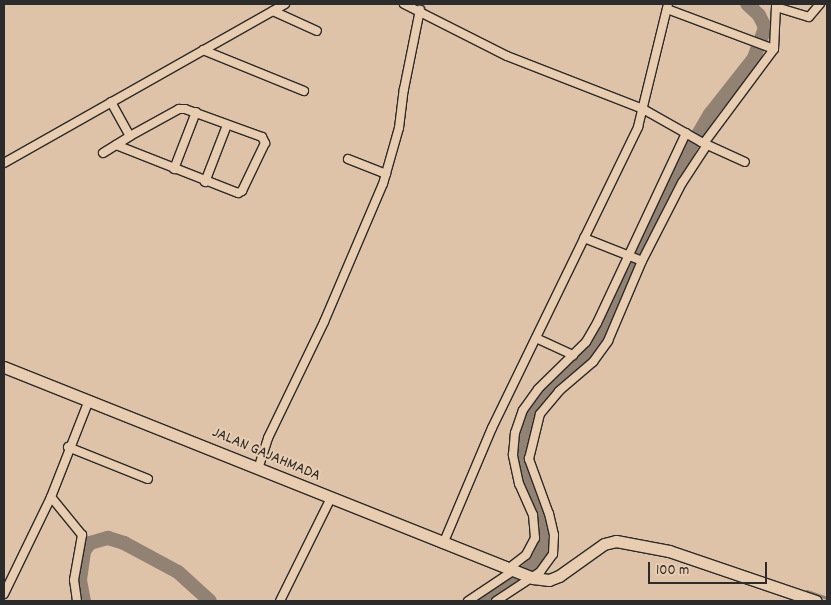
<!DOCTYPE html>
<style>
body{margin:0}
#map{position:relative;width:831px;height:605px;overflow:hidden;background:#dec3a8;font-family:Dekko,sans-serif}
div>[style]{position:absolute}
.stream>*{height:2.5px;margin:-1.25px;padding:0 1.25px;transform-origin:1.25px;border-radius:1.25px;background:#928273}
.river>*{height:14px;margin:-7px;padding:0 7px;transform-origin:7px;border-radius:7px;background:#928273}
.roads{filter:drop-shadow(1px 0 #2b2b2b) drop-shadow(-1px 0 #2b2b2b) drop-shadow(0 1px #2b2b2b) drop-shadow(0 -1px #2b2b2b)}
.street>*{height:8px;margin:-4px;padding:0 4px;transform-origin:4px;border-radius:4px;background:#e9cdb0}
.secondary>*{height:11px;margin:-5.5px;padding:0 5.5px;transform-origin:5.5px;border-radius:5.5px;background:#e9cdb0}
span{translate:-50% -50%;white-space:nowrap;text-align:center;line-height:1.15;-webkit-text-stroke:4px #e9cdb0;paint-order:stroke}
.street-label{font-size:16px;color:#2b2b2b}
.frame{position:absolute;inset:0;border:5px solid #2b2b2b;pointer-events:none}
.scale{position:absolute;left:648px;top:562px;width:119px;height:22px;box-sizing:border-box;border:2px solid #2b2b2b;border-top:0;padding-left:6px;font-size:15px;line-height:18px;white-space:nowrap;color:#2b2b2b;-webkit-text-stroke:4px #e9cdb0;paint-order:stroke}
</style>
<div id="map">
<div class="stream">
<div style="left:807px;top:591px;width:21px;rotate:19deg"></div>
</div>
<div class="river">
<div style="left:84px;top:601px;width:21px;rotate:-101deg"></div>
<div style="left:80px;top:580px;width:29px;rotate:-82deg"></div>
<div style="left:84px;top:551px;width:10px;rotate:-53deg"></div>
<div style="left:90px;top:543px;width:19px;rotate:-16deg"></div>
<div style="left:108px;top:538px;width:17px;rotate:17deg"></div>
<div style="left:124px;top:543px;width:61px;rotate:28.2deg"></div>
<div style="left:178px;top:572px;width:43px;rotate:42.2deg"></div>
<div style="left:480px;top:601px;width:57px;rotate:-32.9deg"></div>
<div style="left:528px;top:570px;width:21px;rotate:-51deg"></div>
<div style="left:541px;top:554px;width:30px;rotate:-88deg"></div>
<div style="left:542px;top:524px;width:61px;rotate:-109deg"></div>
<div style="left:522px;top:466px;width:24px;rotate:-92deg"></div>
<div style="left:521px;top:442px;width:22px;rotate:-74deg"></div>
<div style="left:527px;top:421px;width:27px;rotate:-59deg"></div>
<div style="left:541px;top:398px;width:52px;rotate:-42.6deg"></div>
<div style="left:579px;top:363px;width:36px;rotate:-51deg"></div>
<div style="left:602px;top:335px;width:56px;rotate:-69deg"></div>
<div style="left:622px;top:283px;width:129px;rotate:-63.8deg"></div>
<div style="left:679px;top:167px;width:61px;rotate:-59.7deg"></div>
<div style="left:710px;top:114px;width:71px;rotate:-51.8deg"></div>
<div style="left:754px;top:58px;width:33px;rotate:-70deg"></div>
<div style="left:765px;top:27px;width:13px;rotate:-117deg"></div>
<div style="left:759px;top:15px;width:16px;rotate:-137deg"></div>
</div>
<div class="roads">
<div class="street">
<div style="left:404px;top:4px;width:115px;rotate:26.8deg"></div>
<div style="left:507px;top:56px;width:146px;rotate:21.3deg"></div>
<div style="left:643px;top:109px;width:67px;rotate:29.6deg"></div>
<div style="left:701px;top:142px;width:48px;rotate:24.4deg"></div>
<div style="left:667px;top:9px;width:114px;rotate:20.5deg"></div>
<div style="left:273px;top:11px;width:48px;rotate:24.4deg"></div>
<div style="left:203px;top:50px;width:109px;rotate:22.1deg"></div>
<div style="left:111px;top:102px;width:39px;rotate:61deg"></div>
<div style="left:130px;top:136px;width:56px;rotate:-28.9deg"></div>
<div style="left:179px;top:109px;width:6px"></div>
<div style="left:185px;top:109px;width:82px;rotate:20deg"></div>
<div style="left:262px;top:137px;width:7px;rotate:63deg"></div>
<div style="left:265px;top:143px;width:53px;rotate:115.6deg"></div>
<div style="left:242px;top:191px;width:4px;rotate:153deg"></div>
<div style="left:238px;top:193px;width:131px;rotate:-158.5deg"></div>
<div style="left:704px;top:143px;width:117px;rotate:-53.3deg"></div>
<div style="left:774px;top:49px;width:42px;rotate:-87.3deg"></div>
<div style="left:776px;top:7px;width:34px;rotate:17deg"></div>
<div style="left:809px;top:17px;width:17px;rotate:-50deg"></div>
<div style="left:103px;top:153px;width:32px;rotate:-32deg"></div>
<div style="left:348px;top:159px;width:41px;rotate:21.5deg"></div>
<div style="left:4px;top:163px;width:323px;rotate:-29.5deg"></div>
<div style="left:174px;top:169px;width:61px;rotate:-68.9deg"></div>
<div style="left:205px;top:182px;width:61px;rotate:-68.9deg"></div>
<div style="left:584px;top:238px;width:62px;rotate:21.6deg"></div>
<div style="left:536px;top:338px;width:41px;rotate:24.7deg"></div>
<div style="left:68px;top:447px;width:86px;rotate:21.8deg"></div>
<div style="left:258px;top:469px;width:33px;rotate:-72deg"></div>
<div style="left:268px;top:438px;width:129px;rotate:-64.2deg"></div>
<div style="left:324px;top:322px;width:150px;rotate:-66.9deg"></div>
<div style="left:383px;top:184px;width:58px;rotate:-74.1deg"></div>
<div style="left:399px;top:128px;width:39px;rotate:-83deg"></div>
<div style="left:404px;top:89px;width:81px;rotate:-78.6deg"></div>
<div style="left:443px;top:544px;width:126px;rotate:-67.1deg"></div>
<div style="left:492px;top:428px;width:335px;rotate:-64.1deg"></div>
<div style="left:638px;top:127px;width:127px;rotate:-76.3deg"></div>
<div style="left:508px;top:569px;width:23px;rotate:-38deg"></div>
<div style="left:526px;top:555px;width:19px;rotate:-62deg"></div>
<div style="left:535px;top:538px;width:23px;rotate:-95deg"></div>
<div style="left:533px;top:515px;width:34px;rotate:-114deg"></div>
<div style="left:519px;top:484px;width:30px;rotate:-102deg"></div>
<div style="left:513px;top:455px;width:22px;rotate:-85deg"></div>
<div style="left:515px;top:433px;width:24px;rotate:-71deg"></div>
<div style="left:523px;top:410px;width:26px;rotate:-54deg"></div>
<div style="left:538px;top:389px;width:67px;rotate:-44.4deg"></div>
<div style="left:586px;top:342px;width:22px;rotate:-60deg"></div>
<div style="left:597px;top:323px;width:210px;rotate:-64.9deg"></div>
<div style="left:4px;top:594px;width:108px;rotate:-64.1deg"></div>
<div style="left:77px;top:601px;width:21px;rotate:-98deg"></div>
<div style="left:74px;top:580px;width:46px;rotate:-79.9deg"></div>
<div style="left:82px;top:535px;width:49px;rotate:-129.2deg"></div>
<div style="left:51px;top:497px;width:104px;rotate:-68.6deg"></div>
<div style="left:280px;top:601px;width:113px;rotate:-63.7deg"></div>
<div style="left:468px;top:601px;width:54px;rotate:-33.7deg"></div>
<div style="left:496px;top:601px;width:53px;rotate:-33.4deg"></div>
<div style="left:540px;top:572px;width:22px;rotate:-54deg"></div>
<div style="left:553px;top:554px;width:19px;rotate:-87deg"></div>
<div style="left:554px;top:535px;width:22px;rotate:-103deg"></div>
<div style="left:549px;top:514px;width:59px;rotate:-110deg"></div>
<div style="left:529px;top:459px;width:46px;rotate:-76.3deg"></div>
<div style="left:540px;top:414px;width:30px;rotate:-50deg"></div>
<div style="left:559px;top:391px;width:45px;rotate:-40.5deg"></div>
<div style="left:593px;top:362px;width:26px;rotate:-54deg"></div>
<div style="left:608px;top:341px;width:87px;rotate:-67deg"></div>
<div style="left:642px;top:261px;width:88px;rotate:-62.9deg"></div>
<div style="left:682px;top:183px;width:45px;rotate:-56.7deg"></div>
</div>
<div class="secondary">
<div style="left:4px;top:367px;width:570px;rotate:21.75deg"></div>
<div style="left:533px;top:578px;width:16px;rotate:7deg"></div>
<div style="left:549px;top:580px;width:11px;rotate:-22deg"></div>
<div style="left:559px;top:576px;width:55px;rotate:-35.4deg"></div>
<div style="left:604px;top:544px;width:12px;rotate:-14deg"></div>
<div style="left:616px;top:541px;width:54px;rotate:10.7deg"></div>
<div style="left:669px;top:551px;width:155px;rotate:18.8deg"></div>
</div>
</div>
<div class="street-label">
<span style="left:266px;top:455px;rotate:23deg">JALAN GAJAHMADA</span>
</div>
<div class="frame"></div>
<div class="scale">100 m</div>
</div>
